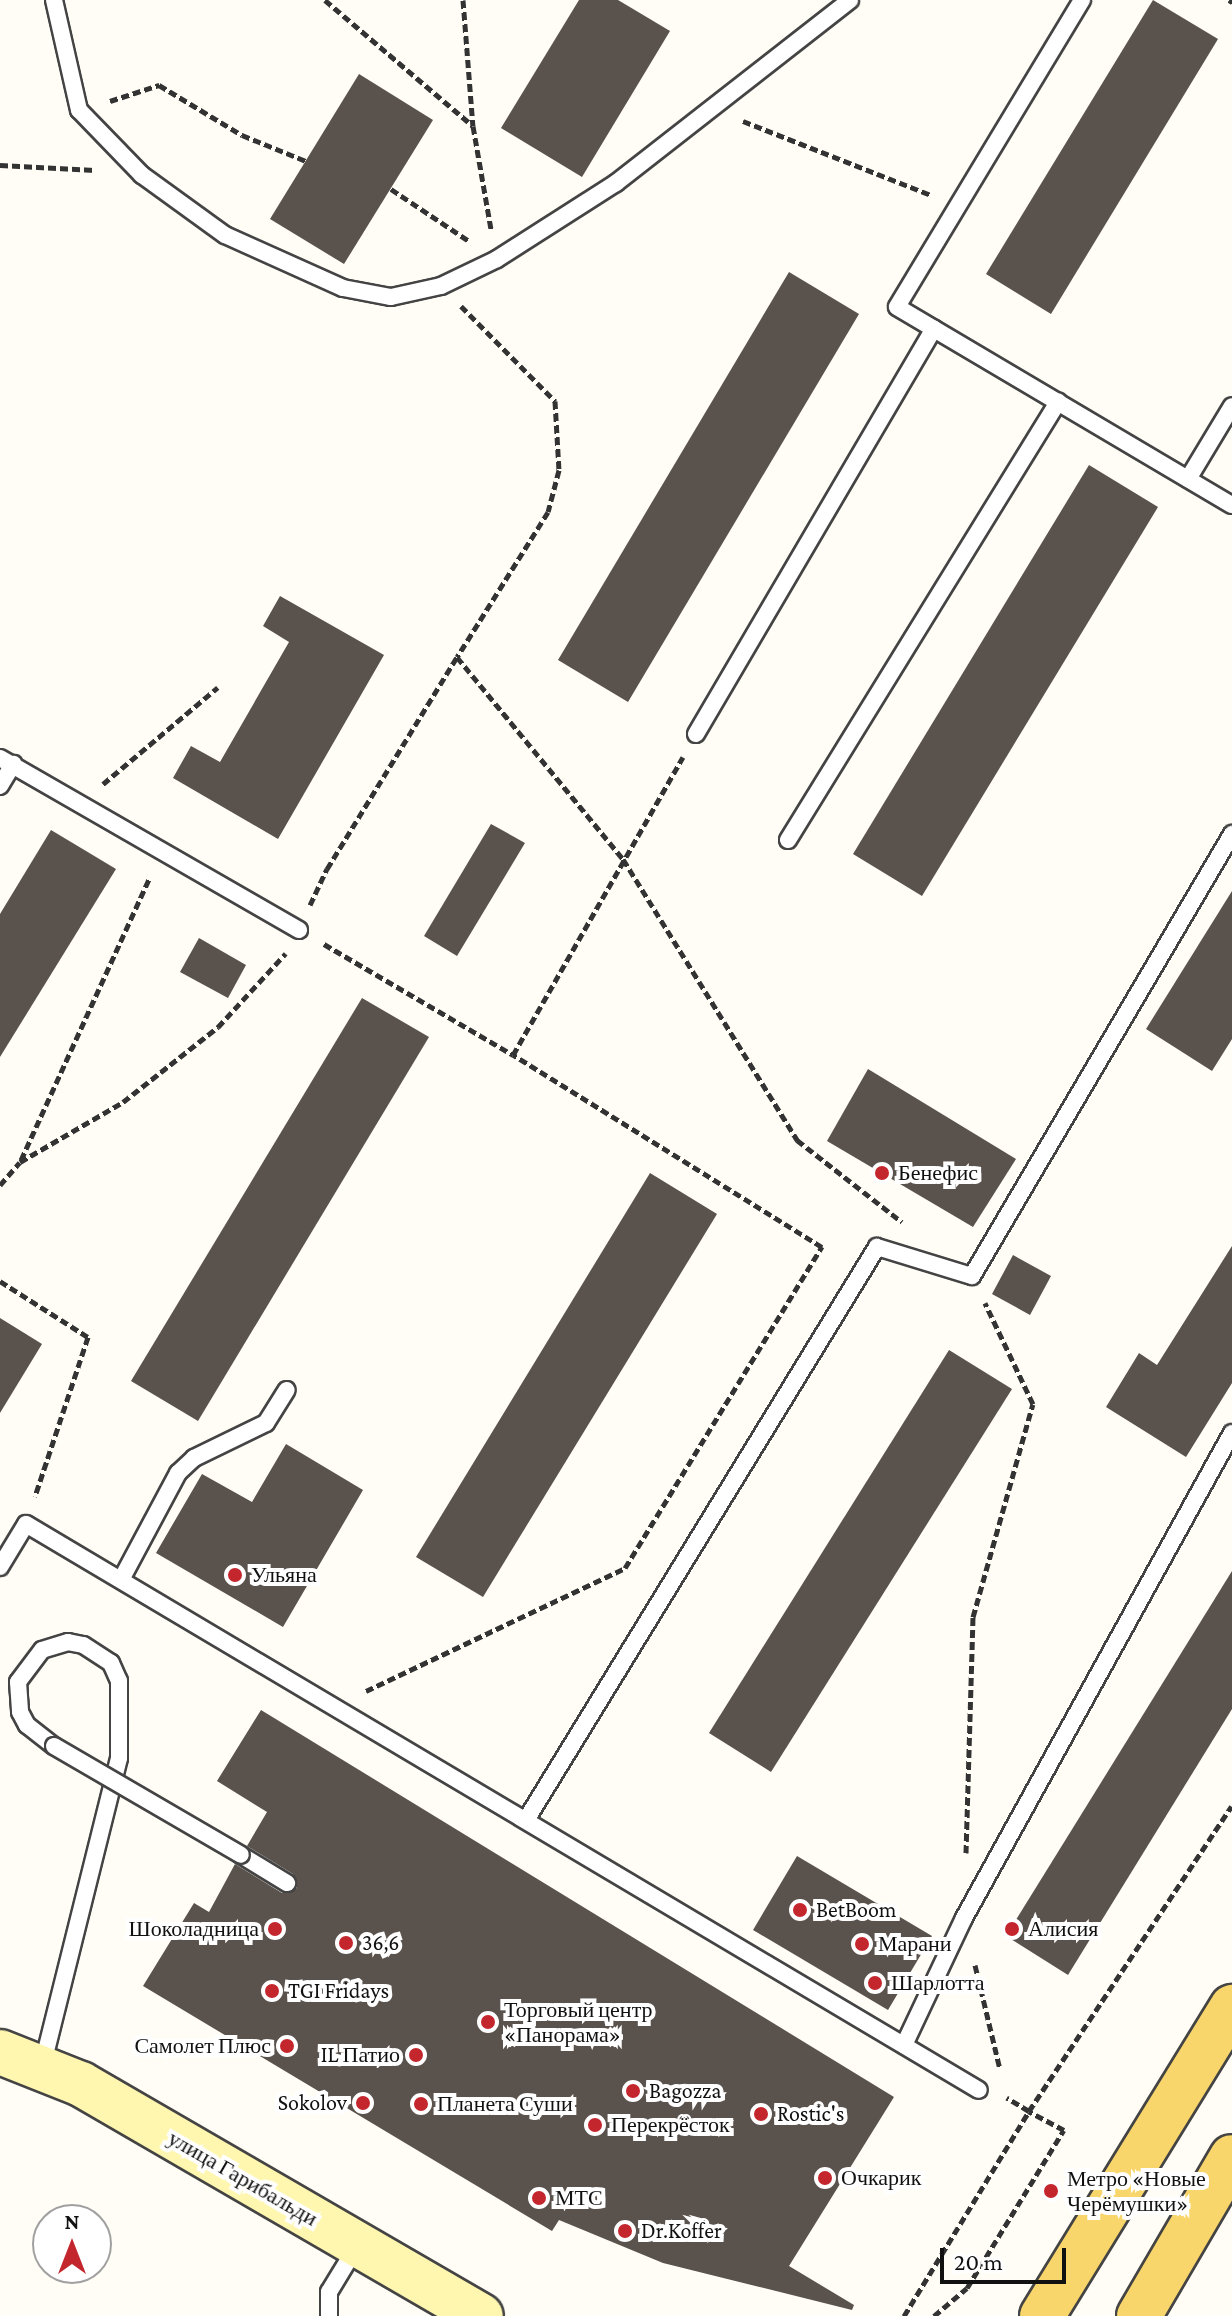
<!DOCTYPE html>
<meta charset="utf-8">
<style>
body{margin:0}
#map{position:relative;width:1232px;height:2316px;overflow:hidden;background:#fffdf5;font-family:"Crimson Pro",serif}
div>[style]{position:absolute}
.building>*{inset:0;background:#5a524d}
.path>*{height:5px;margin-top:-2.5px;transform-origin:0;background:repeating-linear-gradient(90deg,#333 0 8px,transparent 0 12px)}
.roads{filter:drop-shadow(2px 0 #444) drop-shadow(-2px 0 #444) drop-shadow(0 2px #444) drop-shadow(0 -2px #444)}
.lane>*{height:16px;margin:-8px;padding:0 8px;transform-origin:8px;border-radius:8px;background:#fff}
.secondary>*{height:44px;margin:-22px;padding:0 22px;transform-origin:22px;border-radius:22px;background:#fff6b0}
.primary>*{height:44px;margin:-22px;padding:0 22px;transform-origin:22px;border-radius:22px;background:#f9d66b}
.bridges{filter:drop-shadow(2px 0 #444) drop-shadow(-2px 0 #444) drop-shadow(0 2px #444) drop-shadow(0 -2px #444)}
.lane-bridge>*{height:16px;margin:-8px;padding:0 8px;transform-origin:8px;border-radius:8px;background:#fff}
.dots>*{width:22px;height:22px;translate:-50% -50%;box-sizing:border-box;border:4px solid #fff;border-radius:50%}
span{translate:-50% -50%;white-space:nowrap;text-align:center;line-height:1.15;-webkit-text-stroke:8px #fff;paint-order:stroke}
.poi-label{font-size:22px;color:#111}
.left{translate:0 -50%;text-align:left}
.right{translate:-100% -50%;text-align:right}
.street-label{font-size:22px;color:#111}
.north{position:absolute;left:32px;top:2204px;width:80px;height:80px;box-sizing:border-box;background:#fff;border:2px solid #a0a0a0;border-radius:50%;rotate:0deg;font-size:22px;font-weight:700;line-height:32px;text-align:center;color:#111}
.north::after{content:'';display:block;margin:auto;width:28px;height:36px;background:#c4262e;clip-path:polygon(50% 0,100% 100%,50% 72%,0 100%)}
.scale{position:absolute;left:940px;top:2248px;width:126px;height:36px;box-sizing:border-box;border:4px solid #111;border-top:0;padding-left:10px;font-size:24px;line-height:28px;white-space:nowrap;color:#111;-webkit-text-stroke:6px #fff;paint-order:stroke}
</style>
<div id="map">
<div class="building">
<div style="clip-path:polygon(579px 0,618px 0,670px 31px,582px 177px,501px 128px)"></div>
<div style="clip-path:polygon(1153px 0,1218px 39px,1051px 314px,986px 274px)"></div>
<div style="clip-path:polygon(359px 74px,433px 120px,344px 264px,270px 219px)"></div>
<div style="clip-path:polygon(789px 272px,859px 314px,628px 702px,558px 660px)"></div>
<div style="clip-path:polygon(1089px 465px,1158px 507px,922px 896px,853px 854px)"></div>
<div style="clip-path:polygon(280px 596px,384px 655px,278px 839px,173px 778px,191px 746px,220px 762px,289px 642px,263px 626px)"></div>
<div style="clip-path:polygon(491px 824px,525px 843px,457px 956px,424px 936px)"></div>
<div style="clip-path:polygon(51px 830px,116px 869px,0 1057px,0 914px)"></div>
<div style="clip-path:polygon(1232px 891px,1232px 1039px,1212px 1071px,1146px 1029px)"></div>
<div style="clip-path:polygon(199px 938px,246px 965px,228px 998px,180px 972px)"></div>
<div style="clip-path:polygon(362px 998px,429px 1037px,198px 1421px,131px 1381px)"></div>
<div style="clip-path:polygon(868px 1069px,1016px 1159px,973px 1227px,827px 1141px)"></div>
<div style="clip-path:polygon(650px 1173px,717px 1214px,483px 1597px,416px 1557px)"></div>
<div style="clip-path:polygon(1232px 1246px,1232px 1383px,1186px 1457px,1106px 1407px,1139px 1353px,1157px 1365px)"></div>
<div style="clip-path:polygon(1013px 1255px,1051px 1276px,1030px 1315px,992px 1294px)"></div>
<div style="clip-path:polygon(0 1318px,42px 1344px,0 1413px)"></div>
<div style="clip-path:polygon(949px 1350px,1012px 1389px,771px 1772px,709px 1733px)"></div>
<div style="clip-path:polygon(286px 1444px,363px 1490px,283px 1627px,156px 1553px,202px 1474px,252px 1502px)"></div>
<div style="clip-path:polygon(1232px 1571px,1232px 1709px,1068px 1975px,1006px 1936px)"></div>
<div style="clip-path:polygon(261px 1710px,894px 2097px,789px 2266px,854px 2305px,852px 2310px,663px 2263px,559px 2220px,552px 2231px,143px 1986px,194px 1903px,209px 1912px,235px 1864px,282px 1893px,297px 1888px,293px 1874px,247px 1846px,267px 1812px,217px 1781px)"></div>
<div style="clip-path:polygon(797px 1856px,932px 1936px,888px 2010px,753px 1930px)"></div>
</div>
<div class="path">
<div style="left:325px;top:0;width:194px;rotate:40.4deg"></div>
<div style="left:463px;top:0;width:126px;rotate:85.5deg"></div>
<div style="left:473px;top:126px;width:105px;rotate:80.1deg"></div>
<div style="left:1229px;top:0;width:4px;rotate:34deg"></div>
<div style="left:110px;top:101px;width:52px;rotate:-18.1deg"></div>
<div style="left:159px;top:85px;width:97px;rotate:31.1deg"></div>
<div style="left:242px;top:135px;width:69px;rotate:22.1deg"></div>
<div style="left:743px;top:121px;width:202px;rotate:21.5deg"></div>
<div style="left:0;top:165px;width:95px;rotate:3deg"></div>
<div style="left:391px;top:189px;width:94px;rotate:33.7deg"></div>
<div style="left:461px;top:306px;width:134px;rotate:45.3deg"></div>
<div style="left:555px;top:401px;width:69px;rotate:86.7deg"></div>
<div style="left:559px;top:470px;width:43px;rotate:104.7deg"></div>
<div style="left:548px;top:512px;width:171px;rotate:122.1deg"></div>
<div style="left:457px;top:657px;width:261px;rotate:50.6deg"></div>
<div style="left:623px;top:859px;width:331px;rotate:58.2deg"></div>
<div style="left:797px;top:1140px;width:133px;rotate:38deg"></div>
<div style="left:103px;top:784px;width:150px;rotate:-40.1deg"></div>
<div style="left:310px;top:905px;width:40px;rotate:-65deg"></div>
<div style="left:327px;top:869px;width:249px;rotate:-58.5deg"></div>
<div style="left:324px;top:944px;width:219px;rotate:30.4deg"></div>
<div style="left:513px;top:1055px;width:343px;rotate:-60.3deg"></div>
<div style="left:21px;top:1160px;width:311px;rotate:-65.5deg"></div>
<div style="left:0;top:1185px;width:30px;rotate:-49deg"></div>
<div style="left:20px;top:1162px;width:119px;rotate:-30.2deg"></div>
<div style="left:123px;top:1102px;width:121px;rotate:-38.3deg"></div>
<div style="left:218px;top:1027px;width:100px;rotate:-47.4deg"></div>
<div style="left:0;top:1281px;width:104px;rotate:32.5deg"></div>
<div style="left:88px;top:1337px;width:168px;rotate:108.4deg"></div>
<div style="left:366px;top:1691px;width:287px;rotate:-25.4deg"></div>
<div style="left:625px;top:1568px;width:377px;rotate:-58.5deg"></div>
<div style="left:822px;top:1247px;width:364px;rotate:-148.1deg"></div>
<div style="left:966px;top:1853px;width:236px;rotate:-88.3deg"></div>
<div style="left:973px;top:1617px;width:221px;rotate:-74.3deg"></div>
<div style="left:1033px;top:1404px;width:112px;rotate:-115.4deg"></div>
<div style="left:975px;top:1965px;width:107px;rotate:76.5deg"></div>
<div style="left:904px;top:2316px;width:240px;rotate:-58.6deg"></div>
<div style="left:1029px;top:2111px;width:26px;rotate:-149deg"></div>
<div style="left:934px;top:2316px;width:43px;rotate:-40.3deg"></div>
<div style="left:967px;top:2288px;width:185px;rotate:-58.5deg"></div>
<div style="left:1064px;top:2130px;width:40px;rotate:-152deg"></div>
<div style="left:1029px;top:2111px;width:366px;rotate:-56.4deg"></div>
</div>
<div class="roads">
<div class="lane">
<div style="left:54px;top:0;width:113px;rotate:77.2deg"></div>
<div style="left:79px;top:110px;width:91px;rotate:45.9deg"></div>
<div style="left:142px;top:175px;width:102px;rotate:35.9deg"></div>
<div style="left:225px;top:235px;width:129px;rotate:24.2deg"></div>
<div style="left:343px;top:288px;width:49px;rotate:10.6deg"></div>
<div style="left:391px;top:297px;width:51px;rotate:-12.4deg"></div>
<div style="left:441px;top:286px;width:62px;rotate:-25.7deg"></div>
<div style="left:497px;top:259px;width:141px;rotate:-32.6deg"></div>
<div style="left:616px;top:183px;width:297px;rotate:-38deg"></div>
<div style="left:1082px;top:0;width:358px;rotate:121.1deg"></div>
<div style="left:897px;top:307px;width:389px;rotate:30.6deg"></div>
<div style="left:1188px;top:479px;width:85px;rotate:-58.9deg"></div>
<div style="left:696px;top:734px;width:470px;rotate:-59.6deg"></div>
<div style="left:0;top:758px;width:345px;rotate:29.9deg"></div>
<div style="left:0;top:786px;width:26px;rotate:-59deg"></div>
<div style="left:788px;top:840px;width:515px;rotate:-58.35deg"></div>
<div style="left:0;top:1567px;width:50px;rotate:-58.8deg"></div>
<div style="left:26px;top:1524px;width:1108px;rotate:30.71deg"></div>
<div style="left:122px;top:1578px;width:119px;rotate:-61.9deg"></div>
<div style="left:178px;top:1473px;width:22px;rotate:-43deg"></div>
<div style="left:194px;top:1458px;width:80px;rotate:-25.9deg"></div>
<div style="left:266px;top:1423px;width:39px;rotate:-58deg"></div>
<div style="left:526px;top:1820px;width:672px;rotate:-58.51deg"></div>
<div style="left:877px;top:1247px;width:99px;rotate:17deg"></div>
<div style="left:972px;top:1276px;width:513px;rotate:-59.53deg"></div>
<div style="left:241px;top:1855px;width:54px;rotate:31.3deg"></div>
<div style="left:904px;top:2045px;width:140px;rotate:-64.7deg"></div>
<div style="left:964px;top:1918px;width:554px;rotate:-61.08deg"></div>
<div style="left:42px;top:2067px;width:318px;rotate:-76deg"></div>
<div style="left:119px;top:1758px;width:77px;rotate:-90deg"></div>
<div style="left:119px;top:1681px;width:20px;rotate:-114deg"></div>
<div style="left:111px;top:1663px;width:33px;rotate:-147deg"></div>
<div style="left:83px;top:1645px;width:15px;rotate:-169deg"></div>
<div style="left:68px;top:1642px;width:27px;rotate:163deg"></div>
<div style="left:42px;top:1650px;width:40px;rotate:127deg"></div>
<div style="left:18px;top:1682px;width:30px;rotate:86deg"></div>
<div style="left:20px;top:1712px;width:15px;rotate:62deg"></div>
<div style="left:27px;top:1725px;width:34px;rotate:38deg"></div>
<div style="left:329px;top:2316px;width:24px;rotate:-90deg"></div>
<div style="left:329px;top:2292px;width:54px;rotate:-58.7deg"></div>
</div>
<div class="secondary">
<div style="left:0;top:2052px;width:87px;rotate:21.6deg"></div>
<div style="left:81px;top:2084px;width:462px;rotate:30.1deg"></div>
</div>
<div class="primary">
<div style="left:1042px;top:2316px;width:363px;rotate:-58.4deg"></div>
<div style="left:1139px;top:2316px;width:184px;rotate:-59.7deg"></div>
</div>
</div>
<div class="bridges">
<div class="lane-bridge">
<div style="left:54px;top:1746px;width:216px;rotate:30.2deg"></div>
</div>
</div>
<div class="dots">
<div style="left:882px;top:1173px;background:#c4262e"></div>
<div style="left:235px;top:1575px;background:#c4262e"></div>
<div style="left:800px;top:1910px;background:#c4262e"></div>
<div style="left:275px;top:1929px;background:#c4262e"></div>
<div style="left:1012px;top:1929px;background:#c4262e"></div>
<div style="left:346px;top:1943px;background:#c4262e"></div>
<div style="left:862px;top:1944px;background:#c4262e"></div>
<div style="left:875px;top:1983px;background:#c4262e"></div>
<div style="left:272px;top:1991px;background:#c4262e"></div>
<div style="left:488px;top:2022px;background:#c4262e"></div>
<div style="left:287px;top:2046px;background:#c4262e"></div>
<div style="left:416px;top:2055px;background:#c4262e"></div>
<div style="left:633px;top:2091px;background:#c4262e"></div>
<div style="left:363px;top:2103px;background:#c4262e"></div>
<div style="left:421px;top:2104px;background:#c4262e"></div>
<div style="left:761px;top:2114px;background:#c4262e"></div>
<div style="left:595px;top:2125px;background:#c4262e"></div>
<div style="left:825px;top:2178px;background:#c4262e"></div>
<div style="left:1051px;top:2191px;background:#c4262e"></div>
<div style="left:539px;top:2198px;background:#c4262e"></div>
<div style="left:625px;top:2231px;background:#c4262e"></div>
</div>
<div class="poi-label">
<span class="left" style="left:898px;top:1173px">Бенефис</span>
<span class="left" style="left:251px;top:1575px">Ульяна</span>
<span class="left" style="left:816px;top:1910px">BetBoom</span>
<span class="right" style="left:259px;top:1929px">Шоколадница</span>
<span class="left" style="left:1028px;top:1929px">Алисия</span>
<span class="left" style="left:362px;top:1943px">36,6</span>
<span class="left" style="left:878px;top:1944px">Марани</span>
<span class="left" style="left:891px;top:1983px">Шарлотта</span>
<span class="left" style="left:288px;top:1991px">TGI Fridays</span>
<span class="left" style="left:504px;top:2022px">Торговый центр<br>«Панорама»</span>
<span class="right" style="left:271px;top:2046px">Самолет Плюс</span>
<span class="right" style="left:400px;top:2055px">IL Патио</span>
<span class="left" style="left:649px;top:2091px">Bagozza</span>
<span class="right" style="left:347px;top:2103px">Sokolov</span>
<span class="left" style="left:437px;top:2104px">Планета Суши</span>
<span class="left" style="left:777px;top:2114px">Rostic's</span>
<span class="left" style="left:611px;top:2125px">Перекрёсток</span>
<span class="left" style="left:841px;top:2178px">Очкарик</span>
<span class="left" style="left:1067px;top:2191px">Метро «Новые<br>Черёмушки»</span>
<span class="left" style="left:555px;top:2198px">МТС</span>
<span class="left" style="left:641px;top:2231px">Dr.Koffer</span>
</div>
<div class="street-label">
<span style="left:243px;top:2178px;rotate:30deg">улица Гарибальди</span>
</div>
<div class="north">N</div>
<div class="scale">20 m</div>
</div>
